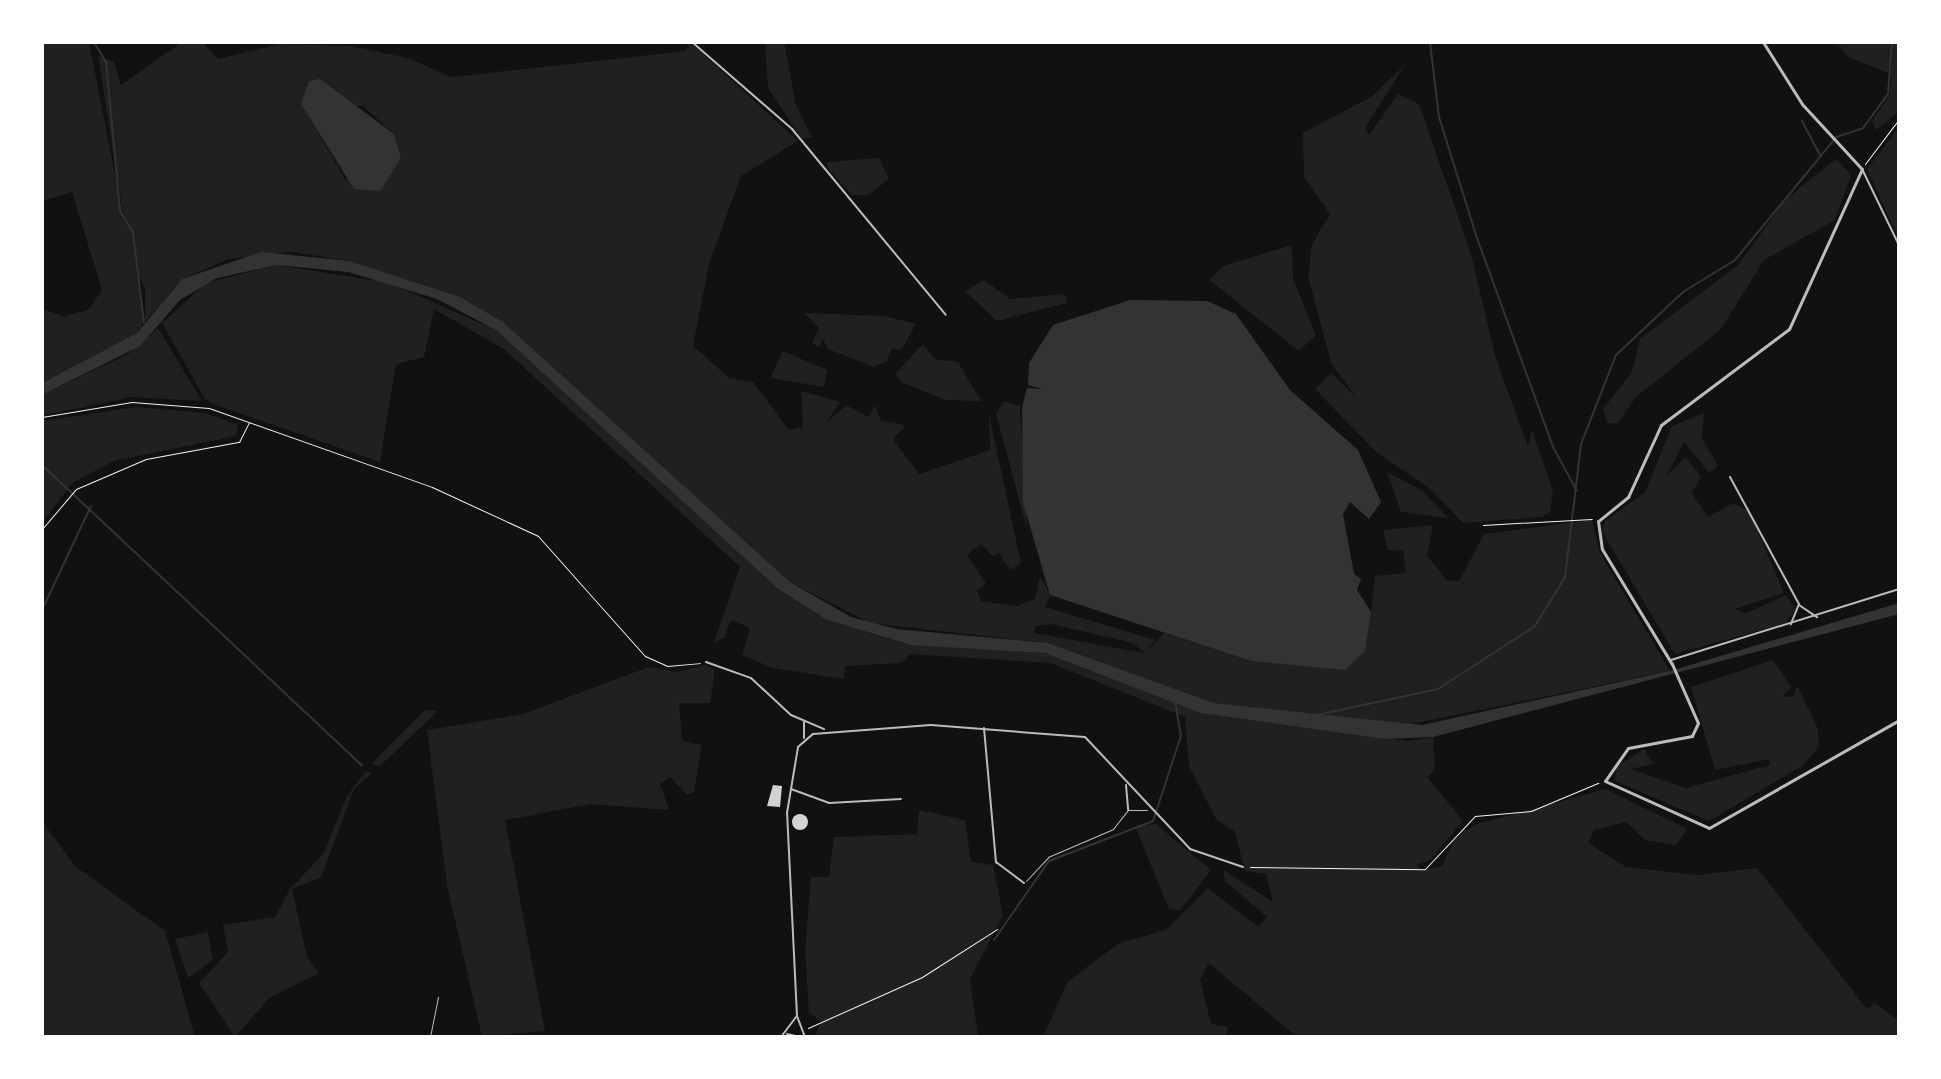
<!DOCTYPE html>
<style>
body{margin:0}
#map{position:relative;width:1941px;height:1079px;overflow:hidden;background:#111;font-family:Karla,sans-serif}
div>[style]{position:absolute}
.green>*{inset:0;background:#202020}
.water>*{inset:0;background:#333}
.stream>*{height:2px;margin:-1px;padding:0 1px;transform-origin:1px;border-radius:1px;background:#333}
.building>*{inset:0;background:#d3d3d3}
.round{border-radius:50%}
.path>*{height:1px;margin:-0.5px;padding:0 0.5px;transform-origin:0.5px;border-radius:0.5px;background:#f5f5f5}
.service>*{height:1px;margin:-0.5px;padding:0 0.5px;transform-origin:0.5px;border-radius:0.5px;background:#bcbcbc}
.minor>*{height:2px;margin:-1px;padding:0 1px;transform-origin:1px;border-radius:1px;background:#bcbcbc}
.tertiary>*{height:3px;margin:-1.5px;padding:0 1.5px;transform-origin:1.5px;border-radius:1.5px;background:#bcbcbc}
span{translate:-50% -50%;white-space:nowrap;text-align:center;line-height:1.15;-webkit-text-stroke:6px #fff;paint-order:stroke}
.frame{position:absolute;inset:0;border:44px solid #fff;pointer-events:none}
</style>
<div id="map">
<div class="green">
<div style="clip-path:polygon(evenodd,42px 42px,89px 42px,125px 226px,98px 56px,114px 62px,121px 85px,182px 42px,202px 42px,218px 59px,281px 44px,349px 46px,408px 58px,451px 77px,685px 51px,690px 42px,798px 141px,741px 176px,709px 264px,693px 346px,729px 378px,753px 382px,789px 430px,803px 427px,801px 391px,840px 402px,826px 423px,846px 405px,868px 417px,875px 405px,881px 421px,906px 425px,893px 439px,919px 474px,990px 450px,989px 415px,1021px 563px,1010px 570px,999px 553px,992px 556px,981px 544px,967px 555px,986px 584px,977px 590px,981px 601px,1017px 606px,1035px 599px,1040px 576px,1050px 595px,1045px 607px,1155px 640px,1145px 653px,1164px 633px,1251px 661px,1371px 612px,1375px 576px,1406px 573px,1403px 550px,1388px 551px,1383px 530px,1433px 525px,1427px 556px,1447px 580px,1459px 581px,1484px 534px,1592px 520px,1600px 553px,1670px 671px,1402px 726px,1214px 703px,1048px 643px,870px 623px,790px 582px,503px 322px,460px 297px,350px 261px,292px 252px,229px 259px,182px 279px,145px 322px,145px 289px,137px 273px,143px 322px,137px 333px,42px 383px,42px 309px,64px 316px,88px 310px,102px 290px,72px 192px,42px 201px,42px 42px,363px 106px,394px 134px,401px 157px,345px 179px,305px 109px,363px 106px,42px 42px,1051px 624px,1133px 643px,1144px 653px,1034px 633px,1035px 626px,1051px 624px)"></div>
<div style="clip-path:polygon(765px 42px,784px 42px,796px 105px,812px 137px,802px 139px,768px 88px)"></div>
<div style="clip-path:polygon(1836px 42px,1899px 42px,1899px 112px,1876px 130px,1872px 121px,1890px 95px,1892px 50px,1888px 73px,1848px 57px)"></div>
<div style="clip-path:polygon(1405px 65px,1365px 128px,1369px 135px,1398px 94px,1419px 104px,1471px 254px,1495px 356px,1528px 447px,1532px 430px,1553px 491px,1550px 512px,1542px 517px,1463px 523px,1428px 487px,1377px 453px,1315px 389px,1331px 373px,1356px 397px,1331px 363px,1308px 276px,1312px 244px,1330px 214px,1304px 177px,1303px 133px,1371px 97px)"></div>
<div style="clip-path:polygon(1899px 127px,1899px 240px,1867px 169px)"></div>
<div style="clip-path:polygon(879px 158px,889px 179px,869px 195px,852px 195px,828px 169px,827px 162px)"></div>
<div style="clip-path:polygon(1836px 159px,1851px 175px,1835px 220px,1764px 260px,1721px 329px,1636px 397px,1618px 423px,1607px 423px,1603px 409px,1632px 372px,1640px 339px,1738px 265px,1786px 199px)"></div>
<div style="clip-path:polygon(1292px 245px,1293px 279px,1316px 335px,1299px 351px,1209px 280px,1223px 266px)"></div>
<div style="clip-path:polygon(277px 265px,389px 283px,496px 330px,777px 588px,827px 620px,902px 643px,1045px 653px,1200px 713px,1408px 741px,1433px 737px,1435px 769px,1427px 777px,1463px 821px,1429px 861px,1416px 864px,1422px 870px,1442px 866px,1454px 840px,1474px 825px,1606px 789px,1687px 829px,1676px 845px,1645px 840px,1626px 822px,1594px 830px,1588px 843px,1626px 867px,1697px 875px,1757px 868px,1867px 1009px,1875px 1003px,1899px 1021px,1899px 1037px,1297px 1037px,1209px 963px,1200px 979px,1211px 1024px,1227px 1027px,1227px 1037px,1043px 1037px,1068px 981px,1119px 943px,1166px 930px,1208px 888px,1258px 927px,1267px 917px,1225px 881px,1223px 870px,1273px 902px,1266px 874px,1245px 871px,1235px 832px,1216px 819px,1189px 766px,1185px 717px,1050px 663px,910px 654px,902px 663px,845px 666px,844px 679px,773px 668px,742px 655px,750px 628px,731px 620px,724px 638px,714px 642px,740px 567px,504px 349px,434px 309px,424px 357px,396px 364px,380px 462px,216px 405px,205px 399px,162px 323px,206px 283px)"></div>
<div style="clip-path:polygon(984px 280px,1010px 299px,1065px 294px,1067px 303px,997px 321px,965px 291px)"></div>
<div style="clip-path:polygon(804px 313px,884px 316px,916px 324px,901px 351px,892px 348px,887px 361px,874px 367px,828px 349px,823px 339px,819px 347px,812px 343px,819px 328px)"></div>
<div style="clip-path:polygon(158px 328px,202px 401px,132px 397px,42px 416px,42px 395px,128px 354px)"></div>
<div style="clip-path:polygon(923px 344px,935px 359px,958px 362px,981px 401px,946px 400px,903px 383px,895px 374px)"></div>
<div style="clip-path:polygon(783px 351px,827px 370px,824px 387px,770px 378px)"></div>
<div style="clip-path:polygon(1004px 401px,1020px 406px,1027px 529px,996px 413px)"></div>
<div style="clip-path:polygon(136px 407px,205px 413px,238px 425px,236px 436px,114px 461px,72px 483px,42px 523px,42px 421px)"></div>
<div style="clip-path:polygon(1704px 413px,1702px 438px,1718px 466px,1709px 473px,1684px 442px,1666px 477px,1685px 457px,1701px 477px,1692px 493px,1708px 517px,1733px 503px,1749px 511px,1784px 593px,1734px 609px,1747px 613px,1786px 595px,1795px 609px,1786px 623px,1675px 654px,1602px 532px,1605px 521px,1645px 492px,1672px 426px)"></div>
<div style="clip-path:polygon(1387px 472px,1423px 491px,1448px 518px,1401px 512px)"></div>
<div style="clip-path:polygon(1773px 660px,1791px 687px,1782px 697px,1794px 697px,1797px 685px,1818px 729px,1819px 747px,1802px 766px,1709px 821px,1615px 781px,1616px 767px,1644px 749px,1654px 764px,1630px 769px,1686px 788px,1770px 765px,1769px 759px,1715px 770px,1691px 687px)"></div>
<div style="clip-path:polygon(705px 665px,715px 670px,710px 703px,679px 703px,682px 741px,702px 745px,694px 792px,687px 795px,670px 777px,660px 784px,669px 810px,590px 804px,505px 820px,545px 1031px,482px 1037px,447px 885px,427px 730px,523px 714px,649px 667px,677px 672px)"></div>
<div style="clip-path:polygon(425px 710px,438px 711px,379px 767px,372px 763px)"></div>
<div style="clip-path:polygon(366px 771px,372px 773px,354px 789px,321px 877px,292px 889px,307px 957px,319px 973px,269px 998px,235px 1037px,199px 983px,228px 952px,223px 925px,275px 917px,290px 889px,324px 853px,347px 796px)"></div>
<div style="clip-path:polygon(919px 810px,965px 820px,971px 862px,993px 865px,1003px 915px,970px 979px,978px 1037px,815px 1037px,821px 1022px,809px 1012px,805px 951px,811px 877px,829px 877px,834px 837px,917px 834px)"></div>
<div style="clip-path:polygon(42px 821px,76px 867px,165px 931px,195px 1037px,42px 1037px)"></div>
<div style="clip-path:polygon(1156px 824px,1211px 870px,1180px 911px,1169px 909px,1135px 826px)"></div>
<div style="clip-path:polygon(208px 932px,213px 960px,188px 978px,175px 939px)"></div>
</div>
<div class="water">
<div style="clip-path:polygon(320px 79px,394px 134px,401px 157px,381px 191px,354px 189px,301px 104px,309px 81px)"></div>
<div style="clip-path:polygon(261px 252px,350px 261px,460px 297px,503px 322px,790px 582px,851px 617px,896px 629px,1048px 643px,1214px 703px,1422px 725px,1670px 671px,1899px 603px,1899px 614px,1433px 737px,1385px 739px,1200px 713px,1045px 653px,911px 645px,827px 620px,777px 588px,496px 330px,437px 299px,348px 272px,277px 265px,217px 278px,180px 300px,140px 346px,42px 395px,42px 383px,137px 333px,182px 279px)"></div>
<div style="clip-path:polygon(1130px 300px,1207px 301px,1236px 314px,1290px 390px,1358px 450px,1381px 502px,1369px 519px,1350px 502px,1343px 514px,1354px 574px,1361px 579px,1357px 590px,1371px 612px,1365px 651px,1345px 670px,1251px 661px,1050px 595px,1023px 502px,1022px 408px,1027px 388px,1043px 389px,1028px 385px,1029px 363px,1053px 325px)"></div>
</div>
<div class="stream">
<div style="left:94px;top:42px;width:23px;rotate:59deg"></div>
<div style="left:106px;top:62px;width:150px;rotate:84.6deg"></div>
<div style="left:120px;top:211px;width:26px;rotate:59deg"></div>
<div style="left:133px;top:233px;width:90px;rotate:83deg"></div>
<div style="left:1430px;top:42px;width:76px;rotate:83.2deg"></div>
<div style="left:1439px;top:117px;width:127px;rotate:72.6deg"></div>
<div style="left:1477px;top:238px;width:222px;rotate:70deg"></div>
<div style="left:1553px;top:447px;width:50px;rotate:61.4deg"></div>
<div style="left:1802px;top:121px;width:38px;rotate:62deg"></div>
<div style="left:1836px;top:137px;width:28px;rotate:-18deg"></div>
<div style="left:1863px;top:128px;width:42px;rotate:-53.7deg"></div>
<div style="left:1888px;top:94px;width:52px;rotate:-85.6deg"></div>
<div style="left:42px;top:465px;width:439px;rotate:43.2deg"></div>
<div style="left:42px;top:610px;width:115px;rotate:-64.8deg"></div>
<div style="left:42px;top:705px;width:6px;rotate:90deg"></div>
<div style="left:1307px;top:717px;width:134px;rotate:-12.1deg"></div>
<div style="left:1438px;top:689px;width:116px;rotate:-33deg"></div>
<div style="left:1535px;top:626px;width:57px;rotate:-58.5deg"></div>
<div style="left:1565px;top:577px;width:134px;rotate:-83.1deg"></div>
<div style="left:1581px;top:444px;width:96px;rotate:-68.5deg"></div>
<div style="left:1616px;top:355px;width:92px;rotate:-43.2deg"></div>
<div style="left:1683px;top:292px;width:61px;rotate:-31.6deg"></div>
<div style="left:1735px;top:260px;width:154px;rotate:-50.5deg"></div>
<div style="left:994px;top:940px;width:96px;rotate:-55.2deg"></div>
<div style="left:1049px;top:861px;width:111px;rotate:-21deg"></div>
<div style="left:1153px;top:821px;width:89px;rotate:-71.8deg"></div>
<div style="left:1181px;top:736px;width:35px;rotate:-100deg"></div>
</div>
<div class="building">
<div style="clip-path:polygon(773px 785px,782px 786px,780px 807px,767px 806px)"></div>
<div class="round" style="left:792px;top:814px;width:16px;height:16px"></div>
</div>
<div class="path">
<div style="left:1865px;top:164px;width:56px;rotate:-52.9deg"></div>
<div style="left:42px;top:417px;width:91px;rotate:-9.5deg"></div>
<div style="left:132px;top:402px;width:77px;rotate:4.5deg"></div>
<div style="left:209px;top:408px;width:237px;rotate:19.5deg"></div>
<div style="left:432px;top:487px;width:117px;rotate:24.8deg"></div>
<div style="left:538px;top:536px;width:161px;rotate:48.3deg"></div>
<div style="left:645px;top:656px;width:24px;rotate:24deg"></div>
<div style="left:667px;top:666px;width:33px;rotate:-5deg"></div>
<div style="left:1483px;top:525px;width:109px;rotate:-3.2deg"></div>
<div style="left:42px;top:529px;width:52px;rotate:-49.6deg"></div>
<div style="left:76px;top:489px;width:76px;rotate:-23.2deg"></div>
<div style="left:146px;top:459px;width:95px;rotate:-10.4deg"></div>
<div style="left:239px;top:442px;width:22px;rotate:-63deg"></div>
<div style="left:1250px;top:867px;width:175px;rotate:0.7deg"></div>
<div style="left:1425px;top:869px;width:73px;rotate:-46.7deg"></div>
<div style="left:1475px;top:816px;width:56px;rotate:-5.1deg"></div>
<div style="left:1531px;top:811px;width:73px;rotate:-22.7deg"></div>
<div style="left:808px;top:1028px;width:125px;rotate:-24.1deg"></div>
<div style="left:922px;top:977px;width:89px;rotate:-32.6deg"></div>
</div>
<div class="service">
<div style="left:1026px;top:881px;width:33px;rotate:-47deg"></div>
<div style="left:1048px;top:857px;width:71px;rotate:-23.3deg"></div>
<div style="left:1113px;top:829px;width:24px;rotate:-52deg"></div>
<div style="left:1128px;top:810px;width:19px"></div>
<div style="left:430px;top:1037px;width:41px;rotate:-78.7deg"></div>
</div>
<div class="minor">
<div style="left:692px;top:42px;width:133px;rotate:41deg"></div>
<div style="left:792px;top:129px;width:241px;rotate:50.4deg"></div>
<div style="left:1863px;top:171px;width:82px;rotate:64.1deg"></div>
<div style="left:1730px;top:477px;width:145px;rotate:61.5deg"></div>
<div style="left:1799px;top:604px;width:22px;rotate:112deg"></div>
<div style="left:1799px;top:605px;width:22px;rotate:34deg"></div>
<div style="left:1671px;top:660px;width:239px;rotate:-17.3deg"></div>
<div style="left:706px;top:662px;width:48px;rotate:19.6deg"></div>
<div style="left:751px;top:678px;width:54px;rotate:42.8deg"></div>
<div style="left:791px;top:715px;width:36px;rotate:23deg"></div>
<div style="left:984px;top:728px;width:135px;rotate:84.9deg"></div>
<div style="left:996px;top:862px;width:35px;rotate:37deg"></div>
<div style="left:804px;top:738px;width:16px;rotate:-90deg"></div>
<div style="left:1126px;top:785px;width:25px;rotate:85deg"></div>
<div style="left:791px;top:789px;width:40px;rotate:20.2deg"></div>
<div style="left:829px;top:803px;width:72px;rotate:-3.2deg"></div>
<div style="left:787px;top:1034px;width:13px;rotate:13deg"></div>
<div style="left:781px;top:1037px;width:26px;rotate:-53deg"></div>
<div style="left:805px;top:1037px;width:22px;rotate:-111deg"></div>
<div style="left:797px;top:1016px;width:203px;rotate:-92.8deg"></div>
<div style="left:787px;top:813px;width:67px;rotate:-80.5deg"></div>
<div style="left:798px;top:747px;width:20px;rotate:-41deg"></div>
<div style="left:813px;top:734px;width:118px;rotate:-4.4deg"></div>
<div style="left:931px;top:725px;width:154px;rotate:4.5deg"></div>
<div style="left:1085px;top:737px;width:154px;rotate:46.8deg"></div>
<div style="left:1190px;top:849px;width:56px;rotate:18.8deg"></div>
</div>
<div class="tertiary">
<div style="left:1763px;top:42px;width:73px;rotate:57.8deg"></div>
<div style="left:1802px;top:104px;width:88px;rotate:47.3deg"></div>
<div style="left:1862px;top:169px;width:176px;rotate:114.5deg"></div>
<div style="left:1789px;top:329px;width:160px;rotate:143.1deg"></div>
<div style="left:1661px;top:425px;width:79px;rotate:114.6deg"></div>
<div style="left:1628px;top:497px;width:38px;rotate:141deg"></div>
<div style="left:1598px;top:521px;width:28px;rotate:82deg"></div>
<div style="left:1602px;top:549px;width:135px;rotate:58.7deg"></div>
<div style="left:1672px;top:664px;width:64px;rotate:66.2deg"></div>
<div style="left:1698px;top:723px;width:14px;rotate:115deg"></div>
<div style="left:1692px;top:736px;width:65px;rotate:169.4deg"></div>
<div style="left:1628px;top:748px;width:40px;rotate:124.9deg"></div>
<div style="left:1605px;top:781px;width:114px;rotate:24.3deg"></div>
<div style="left:1709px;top:828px;width:219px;rotate:-29.6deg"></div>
</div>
<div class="frame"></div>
</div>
